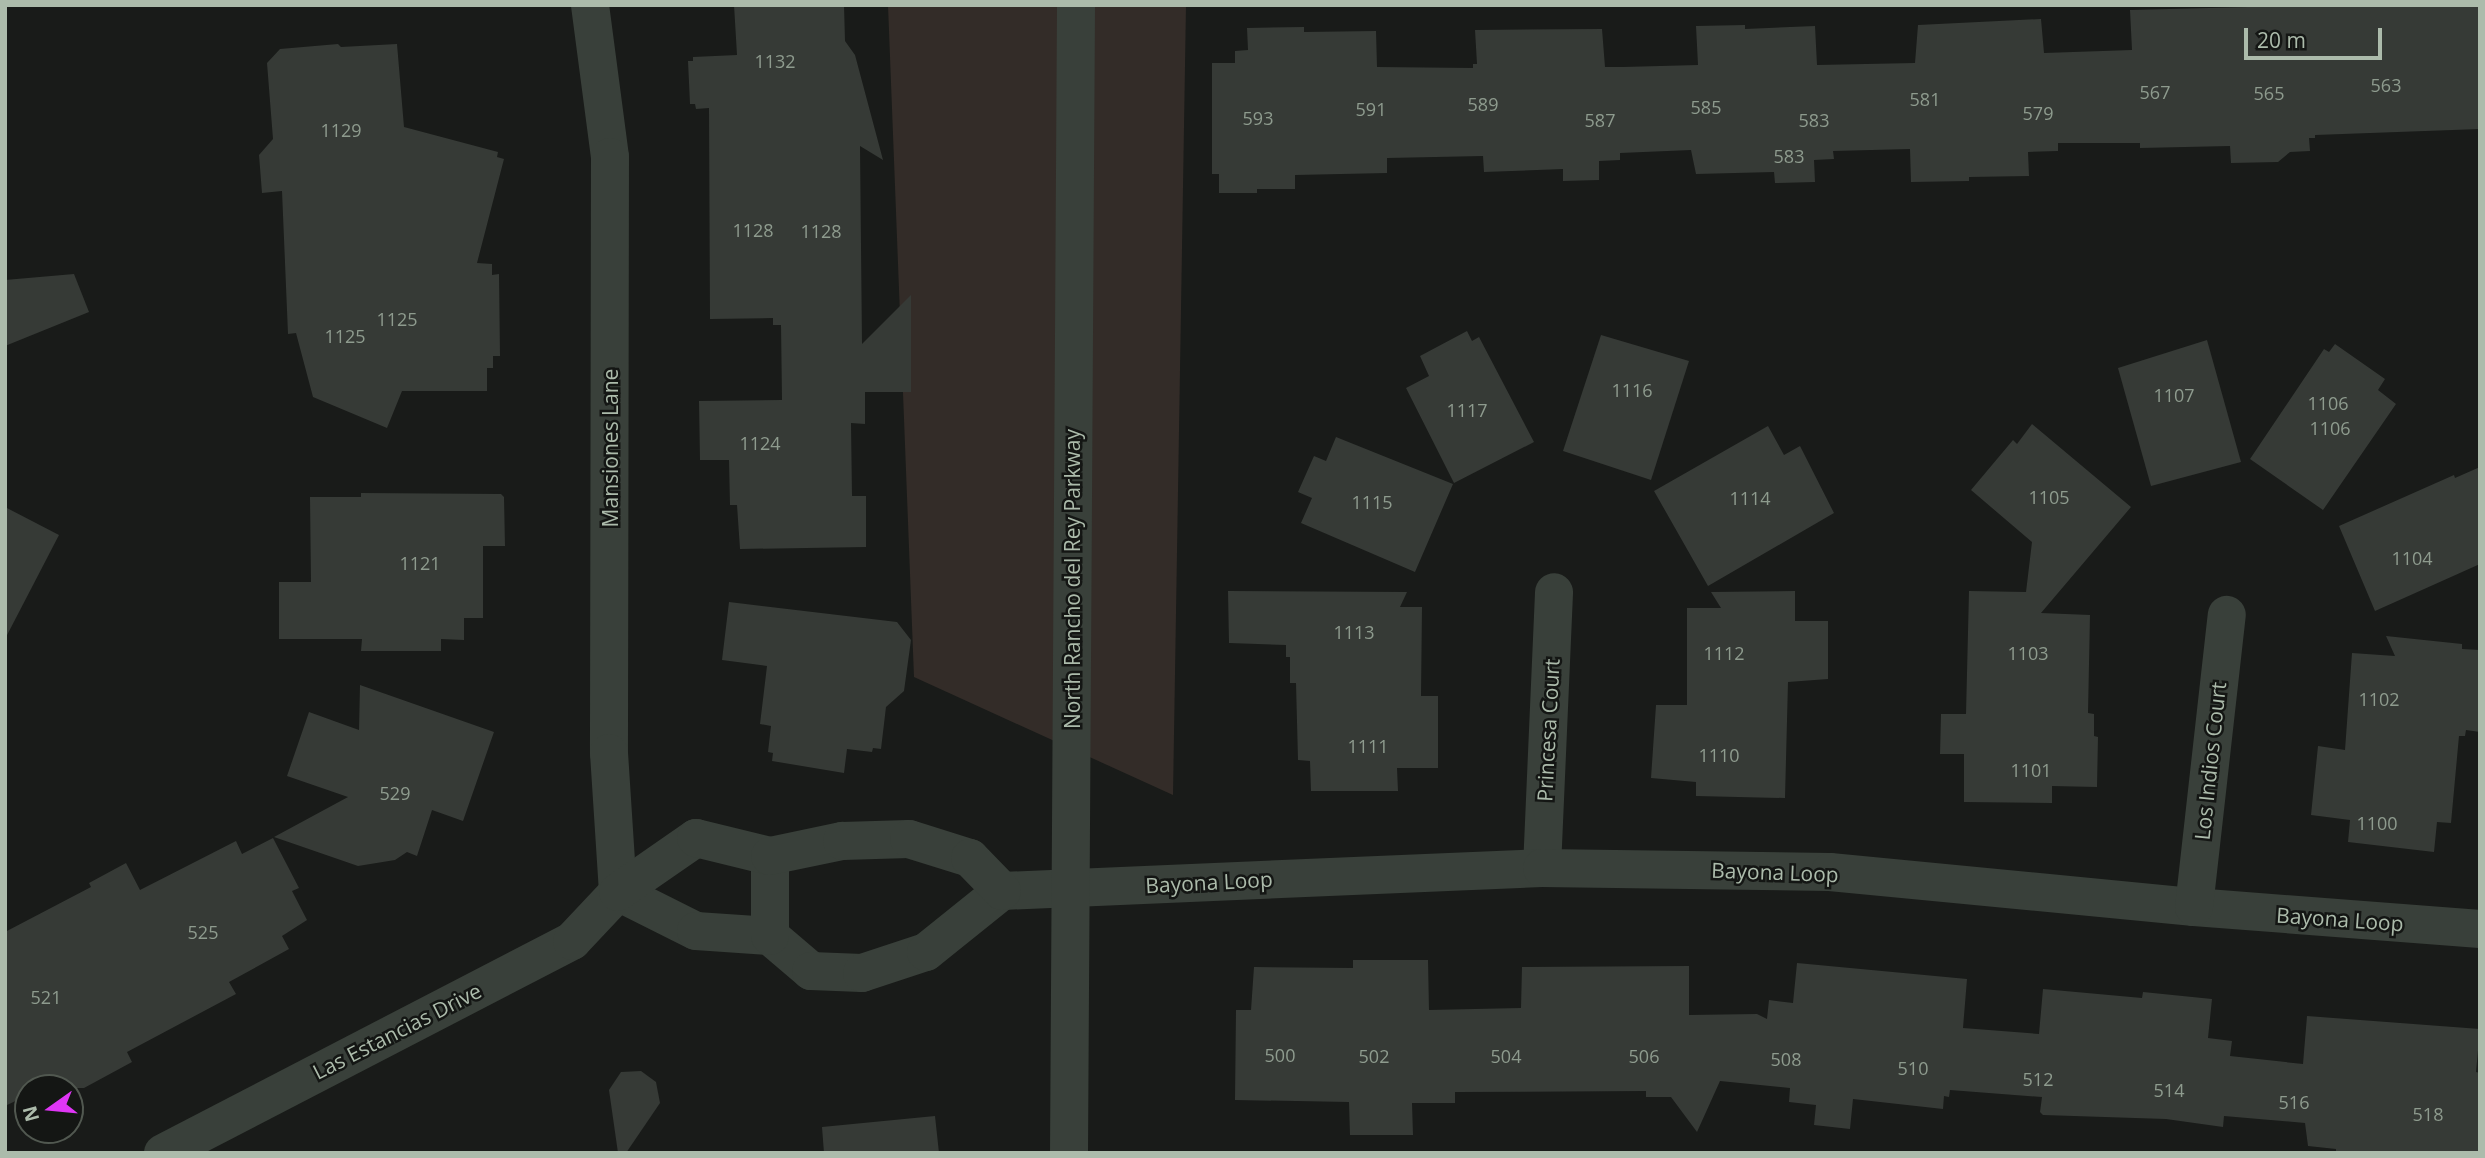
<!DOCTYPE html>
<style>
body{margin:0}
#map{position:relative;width:2485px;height:1158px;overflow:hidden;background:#191b19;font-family:"Open Sans",sans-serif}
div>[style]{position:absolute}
.green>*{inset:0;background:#332c28}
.building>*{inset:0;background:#363a36}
.minor>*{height:38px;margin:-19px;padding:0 19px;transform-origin:19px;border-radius:19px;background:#39403a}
.tertiary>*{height:38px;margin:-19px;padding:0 19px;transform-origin:19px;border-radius:19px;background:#39403a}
span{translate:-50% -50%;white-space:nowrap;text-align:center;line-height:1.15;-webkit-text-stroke:5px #141614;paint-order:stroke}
.number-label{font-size:18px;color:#8e9b8e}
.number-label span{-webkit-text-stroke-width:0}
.street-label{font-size:21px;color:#acbbab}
.frame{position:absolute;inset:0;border:7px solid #acbbab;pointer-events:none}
.north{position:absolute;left:14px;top:1074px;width:70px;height:70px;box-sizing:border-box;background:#141614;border:2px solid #515850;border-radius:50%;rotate:255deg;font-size:19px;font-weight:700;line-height:28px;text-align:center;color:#acbbab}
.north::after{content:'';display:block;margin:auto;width:24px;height:32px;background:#df36f5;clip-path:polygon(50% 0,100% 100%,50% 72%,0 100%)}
.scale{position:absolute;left:2244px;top:28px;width:138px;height:32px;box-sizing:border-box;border:4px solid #acbbab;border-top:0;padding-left:9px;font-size:21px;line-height:24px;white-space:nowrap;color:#acbbab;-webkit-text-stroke:5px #141614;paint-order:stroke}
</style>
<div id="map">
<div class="green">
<div style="clip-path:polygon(888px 5px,1186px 5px,1173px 795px,914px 677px)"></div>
</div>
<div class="building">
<div style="clip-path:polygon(734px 5px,844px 5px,845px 41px,855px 55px,883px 160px,860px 146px,862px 344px,911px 295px,911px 392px,865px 392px,865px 424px,851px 423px,852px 496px,866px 496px,866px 547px,740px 549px,737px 505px,730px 505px,729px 460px,700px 460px,699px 401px,782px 400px,781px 325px,773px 325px,773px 318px,710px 319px,709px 108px,696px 109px,695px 104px,690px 104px,688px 61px,693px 61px,693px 57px,737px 55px)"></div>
<div style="clip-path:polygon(2327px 5px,2480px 5px,2480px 129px,2315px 135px,2315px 138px,2309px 138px,2310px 151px,2290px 152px,2278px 162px,2231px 163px,2230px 146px,2140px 148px,2140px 143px,2058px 143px,2058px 151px,2028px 152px,2029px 176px,1969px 177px,1969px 181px,1911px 182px,1910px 149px,1833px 151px,1834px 159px,1814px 160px,1815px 182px,1775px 183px,1774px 172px,1696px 174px,1691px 150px,1620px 153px,1620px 160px,1599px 161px,1599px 180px,1563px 181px,1563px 169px,1484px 172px,1483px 156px,1387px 158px,1387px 173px,1295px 175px,1295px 189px,1257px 189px,1257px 193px,1219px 193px,1219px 174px,1212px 174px,1212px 63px,1235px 63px,1235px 51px,1248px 50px,1247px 28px,1304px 27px,1304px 32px,1376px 31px,1377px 67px,1473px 68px,1473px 64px,1477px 64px,1475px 30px,1602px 29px,1605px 67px,1623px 67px,1698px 65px,1696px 26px,1745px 25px,1745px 29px,1815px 26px,1817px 65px,1915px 63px,1918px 25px,2041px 19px,2044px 53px,2132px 50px,2130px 10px)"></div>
<div style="clip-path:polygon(338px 44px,341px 47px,397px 44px,404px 127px,498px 152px,497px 157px,504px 159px,477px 263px,492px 264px,492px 275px,499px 274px,500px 356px,493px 356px,493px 368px,487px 368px,487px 391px,402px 391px,387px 428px,313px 397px,296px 333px,288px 334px,282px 191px,262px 193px,259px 155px,273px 139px,267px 63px,280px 49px)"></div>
<div style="clip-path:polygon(74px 274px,89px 312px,5px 346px,5px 280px)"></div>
<div style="clip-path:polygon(1467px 331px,1472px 341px,1479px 337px,1534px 442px,1454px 483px,1406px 388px,1429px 376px,1420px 356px)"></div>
<div style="clip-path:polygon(1601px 335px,1689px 361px,1651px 480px,1563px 451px)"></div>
<div style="clip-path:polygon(2207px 340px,2241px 462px,2151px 486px,2118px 368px)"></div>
<div style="clip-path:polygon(2335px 344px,2385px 379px,2378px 390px,2396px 404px,2323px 510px,2250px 459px,2324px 349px,2329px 352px)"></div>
<div style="clip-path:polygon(2032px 424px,2131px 507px,2041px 613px,2090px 615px,2088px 713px,2094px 714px,2094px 736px,2098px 737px,2097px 787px,2052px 786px,2052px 803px,1964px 802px,1964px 754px,1940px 754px,1941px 714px,1966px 714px,1969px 591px,2026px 592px,2032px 542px,1971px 490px,2013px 440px,2017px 444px)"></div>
<div style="clip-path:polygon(1768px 426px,1784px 455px,1800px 446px,1834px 513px,1708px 586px,1654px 491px)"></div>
<div style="clip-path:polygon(1336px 437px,1453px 484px,1415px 572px,1301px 523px,1312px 498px,1298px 492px,1314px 456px,1326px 461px)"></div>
<div style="clip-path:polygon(2480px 467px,2480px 564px,2375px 611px,2339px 526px,2454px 475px,2455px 478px)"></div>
<div style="clip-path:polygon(361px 493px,501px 494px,504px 497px,505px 546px,483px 546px,483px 618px,464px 618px,464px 640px,441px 639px,441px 651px,361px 651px,362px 639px,279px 639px,279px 582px,311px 582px,310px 497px,361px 497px)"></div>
<div style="clip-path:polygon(5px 507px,59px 535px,5px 639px)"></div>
<div style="clip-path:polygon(1228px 591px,1407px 592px,1400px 607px,1422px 607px,1421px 696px,1438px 696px,1438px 768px,1397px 768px,1398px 791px,1311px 791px,1310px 761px,1298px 760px,1296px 683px,1290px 683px,1290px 657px,1286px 657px,1286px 645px,1229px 643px)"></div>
<div style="clip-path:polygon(1795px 591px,1795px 621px,1828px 621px,1828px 679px,1788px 682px,1785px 798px,1696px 796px,1696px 782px,1651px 778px,1656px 705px,1687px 705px,1687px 608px,1721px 608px,1711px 592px)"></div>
<div style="clip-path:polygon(729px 602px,897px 622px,911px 640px,904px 691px,886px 707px,881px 749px,873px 748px,872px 752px,847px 749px,844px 773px,772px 761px,773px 753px,768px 752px,771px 726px,760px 724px,767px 666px,722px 660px)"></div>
<div style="clip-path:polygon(2386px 636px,2462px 644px,2462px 649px,2480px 650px,2480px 732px,2466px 730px,2465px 736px,2459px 736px,2451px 823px,2437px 822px,2434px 852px,2348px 842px,2350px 820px,2311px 815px,2318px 746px,2345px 750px,2352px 653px,2395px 656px)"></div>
<div style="clip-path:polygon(360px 685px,494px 732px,463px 821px,432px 810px,417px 856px,407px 852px,395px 860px,358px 866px,274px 837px,348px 797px,287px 776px,309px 712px,359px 730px)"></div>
<div style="clip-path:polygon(273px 838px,299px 888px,292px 891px,307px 920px,282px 936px,289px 949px,229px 982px,236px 994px,127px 1052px,132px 1062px,84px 1088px,28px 1088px,28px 1095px,5px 1106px,5px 932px,91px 887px,89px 883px,126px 863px,140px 890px,236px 841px,242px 854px)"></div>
<div style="clip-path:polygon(1353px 960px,1428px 960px,1429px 1010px,1521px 1008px,1522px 967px,1689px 966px,1689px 1015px,1757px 1014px,1767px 1019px,1769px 1000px,1793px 1003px,1797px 963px,1967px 979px,1963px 1028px,2039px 1034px,2043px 989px,2142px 998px,2143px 992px,2212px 999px,2208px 1038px,2232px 1041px,2230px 1056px,2303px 1064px,2307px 1016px,2480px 1029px,2476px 1072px,2480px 1073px,2480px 1153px,2336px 1153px,2336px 1149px,2308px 1146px,2305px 1123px,2224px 1116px,2223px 1127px,2166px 1119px,2043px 1115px,2040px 1112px,2042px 1097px,1950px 1090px,1949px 1097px,1944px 1096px,1943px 1109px,1853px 1099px,1850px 1129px,1814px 1125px,1816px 1105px,1789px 1102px,1790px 1088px,1720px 1081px,1697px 1132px,1671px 1097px,1646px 1097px,1646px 1091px,1455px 1092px,1455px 1103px,1412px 1103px,1413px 1135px,1350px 1135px,1349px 1102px,1235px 1100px,1236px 1010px,1251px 1010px,1254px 967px,1353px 968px)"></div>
<div style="clip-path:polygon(641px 1071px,656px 1082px,660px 1103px,626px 1153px,618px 1153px,609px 1090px,621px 1072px)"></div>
<div style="clip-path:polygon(935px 1116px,939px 1153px,824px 1153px,822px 1127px)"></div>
</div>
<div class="minor">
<div style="left:590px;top:5px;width:153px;rotate:82.5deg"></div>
<div style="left:610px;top:157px;width:596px;rotate:90.1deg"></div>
<div style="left:609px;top:753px;width:139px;rotate:86.3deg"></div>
<div style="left:1542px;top:868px;width:276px;rotate:-87.5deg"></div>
<div style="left:618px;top:892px;width:87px;rotate:26.6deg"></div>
<div style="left:696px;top:931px;width:74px;rotate:3.9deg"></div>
<div style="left:770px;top:936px;width:54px;rotate:40.5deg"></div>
<div style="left:811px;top:971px;width:51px;rotate:2.2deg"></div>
<div style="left:862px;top:973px;width:67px;rotate:-18.2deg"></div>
<div style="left:926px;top:952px;width:97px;rotate:-38.8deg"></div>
<div style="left:1002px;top:891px;width:540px;rotate:-2.44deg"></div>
<div style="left:1542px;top:868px;width:288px;rotate:0.8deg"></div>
<div style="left:1830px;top:872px;width:366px;rotate:5.5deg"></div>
<div style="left:2194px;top:907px;width:287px;rotate:4.4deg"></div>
<div style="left:2194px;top:907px;width:294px;rotate:-83.6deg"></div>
<div style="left:770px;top:936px;width:80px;rotate:-90deg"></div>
<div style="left:163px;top:1153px;width:461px;rotate:-27.4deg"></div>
<div style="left:572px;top:941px;width:67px;rotate:-46.8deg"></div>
<div style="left:618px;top:892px;width:95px;rotate:-34.7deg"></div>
<div style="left:696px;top:838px;width:76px;rotate:13.7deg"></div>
<div style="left:770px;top:856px;width:74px;rotate:-11.8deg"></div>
<div style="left:842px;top:841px;width:67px;rotate:-1.7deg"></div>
<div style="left:909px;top:839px;width:64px;rotate:17.3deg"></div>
<div style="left:970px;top:858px;width:46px;rotate:45.9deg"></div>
</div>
<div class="tertiary">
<div style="left:1069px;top:1153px;width:1148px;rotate:-89.65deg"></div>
</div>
<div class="number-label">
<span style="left:775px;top:61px">1132</span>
<span style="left:2386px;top:85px">563</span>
<span style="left:2155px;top:92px">567</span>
<span style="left:2269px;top:93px">565</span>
<span style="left:1925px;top:99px">581</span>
<span style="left:1483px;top:104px">589</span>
<span style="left:1706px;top:107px">585</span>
<span style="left:1371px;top:109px">591</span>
<span style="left:2038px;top:113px">579</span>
<span style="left:1258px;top:118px">593</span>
<span style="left:1600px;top:120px">587</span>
<span style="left:1814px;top:120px">583</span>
<span style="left:341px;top:130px">1129</span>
<span style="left:1789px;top:156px">583</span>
<span style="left:753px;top:230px">1128</span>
<span style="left:821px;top:231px">1128</span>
<span style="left:397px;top:319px">1125</span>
<span style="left:345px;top:336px">1125</span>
<span style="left:1632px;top:390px">1116</span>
<span style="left:2174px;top:395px">1107</span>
<span style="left:2328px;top:403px">1106</span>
<span style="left:1467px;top:410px">1117</span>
<span style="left:2330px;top:428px">1106</span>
<span style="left:760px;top:443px">1124</span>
<span style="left:2049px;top:497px">1105</span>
<span style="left:1750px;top:498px">1114</span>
<span style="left:1372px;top:502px">1115</span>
<span style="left:2412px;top:558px">1104</span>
<span style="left:420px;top:563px">1121</span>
<span style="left:1354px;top:632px">1113</span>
<span style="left:1724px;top:653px">1112</span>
<span style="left:2028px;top:653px">1103</span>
<span style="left:2379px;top:699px">1102</span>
<span style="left:1368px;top:746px">1111</span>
<span style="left:1719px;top:755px">1110</span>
<span style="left:2031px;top:770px">1101</span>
<span style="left:395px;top:793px">529</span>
<span style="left:2377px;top:823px">1100</span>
<span style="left:203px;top:932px">525</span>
<span style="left:46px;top:997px">521</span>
<span style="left:1280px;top:1055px">500</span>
<span style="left:1374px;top:1056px">502</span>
<span style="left:1506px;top:1056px">504</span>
<span style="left:1644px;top:1056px">506</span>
<span style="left:1786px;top:1059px">508</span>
<span style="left:1913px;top:1068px">510</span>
<span style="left:2038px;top:1079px">512</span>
<span style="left:2169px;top:1090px">514</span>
<span style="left:2294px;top:1102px">516</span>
<span style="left:2428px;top:1114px">518</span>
</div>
<div class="street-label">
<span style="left:610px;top:448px;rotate:-90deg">Mansiones Lane</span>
<span style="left:1072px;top:579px;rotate:-90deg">North Rancho del Rey Parkway</span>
<span style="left:1548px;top:730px;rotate:-87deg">Princesa Court</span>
<span style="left:2210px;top:761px;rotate:-84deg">Los Indios Court</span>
<span style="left:1775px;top:872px;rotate:2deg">Bayona Loop</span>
<span style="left:1209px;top:882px;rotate:-3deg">Bayona Loop</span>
<span style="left:2340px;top:919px;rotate:4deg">Bayona Loop</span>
<span style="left:397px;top:1031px;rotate:-27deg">Las Estancias Drive</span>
</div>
<div class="frame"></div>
<div class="north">N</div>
<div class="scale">20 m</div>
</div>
